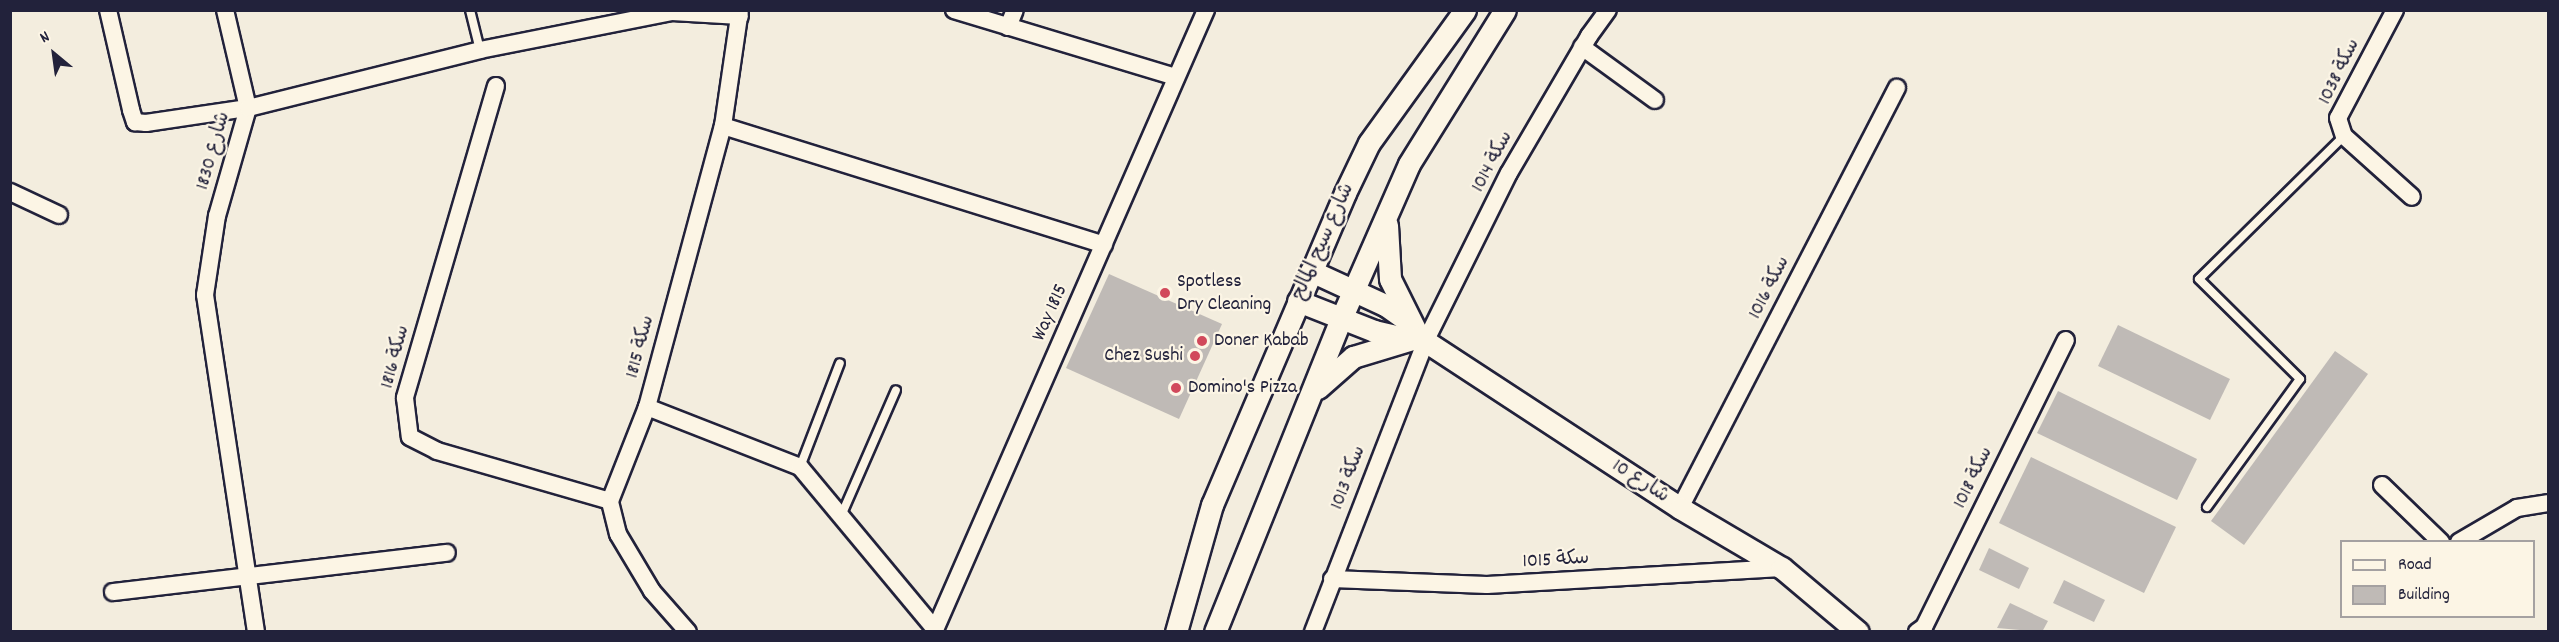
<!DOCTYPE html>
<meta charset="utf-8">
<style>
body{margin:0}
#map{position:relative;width:2559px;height:642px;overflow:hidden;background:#f3edde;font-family:Dekko,"Playpen Sans Arabic",sans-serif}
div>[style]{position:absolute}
.building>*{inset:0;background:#bfbab6}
.roads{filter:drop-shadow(2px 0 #22223b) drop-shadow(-2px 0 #22223b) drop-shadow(0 2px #22223b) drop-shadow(0 -2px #22223b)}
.service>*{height:8px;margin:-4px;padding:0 4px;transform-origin:4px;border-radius:4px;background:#fcf5e5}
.minor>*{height:16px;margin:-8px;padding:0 8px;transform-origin:8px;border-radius:8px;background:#fcf5e5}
.tertiary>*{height:21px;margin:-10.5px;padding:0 10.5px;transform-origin:10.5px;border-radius:10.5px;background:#fcf5e5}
.dots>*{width:16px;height:16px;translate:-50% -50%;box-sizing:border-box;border:3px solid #fcf5e5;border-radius:50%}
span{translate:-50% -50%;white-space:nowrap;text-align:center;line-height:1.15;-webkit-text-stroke:4.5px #fcf5e5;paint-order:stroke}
.street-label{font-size:20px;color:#22223b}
.poi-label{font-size:20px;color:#22223b}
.left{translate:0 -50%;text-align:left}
.right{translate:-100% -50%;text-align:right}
.frame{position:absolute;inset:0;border:12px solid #22223b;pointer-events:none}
.legend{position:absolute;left:2340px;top:540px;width:195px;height:78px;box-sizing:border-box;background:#fcf5e5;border:2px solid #a5a1a1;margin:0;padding:8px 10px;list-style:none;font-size:18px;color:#22223b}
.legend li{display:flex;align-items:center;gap:12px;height:30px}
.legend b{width:30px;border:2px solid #a5a1a1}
.north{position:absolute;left:24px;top:24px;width:60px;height:60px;-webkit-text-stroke:4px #fcf5e5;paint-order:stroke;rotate:331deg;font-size:16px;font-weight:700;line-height:24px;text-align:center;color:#22223b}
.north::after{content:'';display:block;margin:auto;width:21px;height:27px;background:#22223b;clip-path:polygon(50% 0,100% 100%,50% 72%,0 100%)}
</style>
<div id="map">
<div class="building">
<div style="clip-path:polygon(1109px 274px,1222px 324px,1179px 419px,1066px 368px)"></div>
<div style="clip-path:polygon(2118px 325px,2230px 379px,2210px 420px,2098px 366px)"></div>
<div style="clip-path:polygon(2335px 351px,2368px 374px,2244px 545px,2211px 521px)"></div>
<div style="clip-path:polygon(2058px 391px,2197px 459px,2177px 500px,2037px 433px)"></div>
<div style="clip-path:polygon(2031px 457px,2176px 527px,2144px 593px,1999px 523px)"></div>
<div style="clip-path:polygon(1989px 548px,2029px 568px,2019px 589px,1979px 570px)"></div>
<div style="clip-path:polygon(2064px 580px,2105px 600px,2094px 622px,2053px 603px)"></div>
<div style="clip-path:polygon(2010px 603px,2048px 621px,2042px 632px,1997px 628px)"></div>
</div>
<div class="roads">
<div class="service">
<div style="left:470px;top:10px;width:41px;rotate:76deg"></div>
<div style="left:800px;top:467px;width:111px;rotate:-69deg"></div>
<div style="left:2207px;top:507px;width:158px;rotate:-54deg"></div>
<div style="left:2300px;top:379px;width:142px;rotate:-135.3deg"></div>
<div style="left:2199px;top:279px;width:204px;rotate:-44.6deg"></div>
<div style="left:841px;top:516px;width:137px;rotate:-66.4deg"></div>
</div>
<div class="minor">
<div style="left:108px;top:10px;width:103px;rotate:77deg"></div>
<div style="left:131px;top:110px;width:13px;rotate:72deg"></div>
<div style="left:135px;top:122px;width:11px;rotate:5deg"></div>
<div style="left:146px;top:123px;width:103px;rotate:-8.4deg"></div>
<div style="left:248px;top:108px;width:101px;rotate:-103.2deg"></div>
<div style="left:954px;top:10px;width:232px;rotate:16.8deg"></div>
<div style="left:2395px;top:10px;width:122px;rotate:117.8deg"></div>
<div style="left:2338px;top:118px;width:19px;rotate:72deg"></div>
<div style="left:2344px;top:136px;width:91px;rotate:41.9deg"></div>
<div style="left:1008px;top:27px;width:18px;rotate:-68deg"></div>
<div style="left:1582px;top:47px;width:90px;rotate:36deg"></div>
<div style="left:496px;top:86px;width:325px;rotate:106.3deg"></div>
<div style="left:405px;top:398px;width:39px;rotate:83deg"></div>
<div style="left:410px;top:437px;width:30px;rotate:27deg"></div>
<div style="left:437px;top:451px;width:180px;rotate:16.1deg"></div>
<div style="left:723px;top:126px;width:399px;rotate:17.3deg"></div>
<div style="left:10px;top:192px;width:54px;rotate:25.1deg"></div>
<div style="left:647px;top:407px;width:164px;rotate:21.4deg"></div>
<div style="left:800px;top:467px;width:211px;rotate:50.2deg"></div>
<div style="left:2382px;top:485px;width:82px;rotate:44deg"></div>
<div style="left:1680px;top:508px;width:473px;rotate:-62.7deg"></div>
<div style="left:2459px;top:542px;width:67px;rotate:-30.4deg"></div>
<div style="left:2517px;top:508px;width:31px;rotate:-9deg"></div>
<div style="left:1332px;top:579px;width:155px;rotate:2.2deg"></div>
<div style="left:1487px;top:585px;width:295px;rotate:-3.3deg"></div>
<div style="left:113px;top:592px;width:336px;rotate:-6.7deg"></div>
<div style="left:256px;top:632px;width:341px;rotate:-98.6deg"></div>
<div style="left:205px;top:295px;width:80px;rotate:-81.4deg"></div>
<div style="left:217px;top:216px;width:112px;rotate:-74deg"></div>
<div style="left:248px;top:108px;width:239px;rotate:-14deg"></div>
<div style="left:480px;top:50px;width:196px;rotate:-11.2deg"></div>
<div style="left:672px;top:12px;width:68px;rotate:3.4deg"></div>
<div style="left:688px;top:632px;width:55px;rotate:-131.3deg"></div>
<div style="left:652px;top:591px;width:66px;rotate:-120.8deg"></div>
<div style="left:618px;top:534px;width:34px;rotate:-104deg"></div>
<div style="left:610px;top:501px;width:101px;rotate:-68.5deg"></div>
<div style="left:647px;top:407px;width:291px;rotate:-74.9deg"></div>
<div style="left:723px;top:126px;width:117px;rotate:-81.7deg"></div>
<div style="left:934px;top:632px;width:679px;rotate:-66.38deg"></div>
<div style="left:1313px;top:632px;width:313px;rotate:-68.8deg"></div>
<div style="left:1426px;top:340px;width:186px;rotate:-63.6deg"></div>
<div style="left:1509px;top:173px;width:159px;rotate:-59.7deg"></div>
<div style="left:1589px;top:36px;width:32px;rotate:-54deg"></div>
<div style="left:1917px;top:632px;width:9px;rotate:-36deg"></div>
<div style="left:1924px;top:627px;width:320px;rotate:-63.7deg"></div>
</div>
<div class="tertiary">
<div style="left:1387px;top:225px;width:54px;rotate:86.8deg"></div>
<div style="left:1390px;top:279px;width:65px;rotate:63.4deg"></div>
<div style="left:1311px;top:271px;width:81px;rotate:24.7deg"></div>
<div style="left:1385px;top:305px;width:28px;rotate:35deg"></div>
<div style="left:1298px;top:301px;width:82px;rotate:21.5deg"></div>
<div style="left:1374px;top:331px;width:32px;rotate:13deg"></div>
<div style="left:1419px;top:337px;width:312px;rotate:33.2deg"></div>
<div style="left:1680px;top:508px;width:118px;rotate:30.5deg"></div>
<div style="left:1782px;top:568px;width:99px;rotate:40.1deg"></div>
<div style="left:1318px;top:388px;width:47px;rotate:-41.5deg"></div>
<div style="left:1353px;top:357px;width:69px;rotate:-16.9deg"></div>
<div style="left:1176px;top:632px;width:132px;rotate:-74.2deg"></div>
<div style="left:1212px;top:505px;width:339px;rotate:-66.9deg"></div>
<div style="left:1345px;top:193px;width:55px;rotate:-64.4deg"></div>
<div style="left:1369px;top:143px;width:164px;rotate:-54.2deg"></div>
<div style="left:1215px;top:632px;width:337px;rotate:-68.1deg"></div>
<div style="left:1341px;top:319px;width:169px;rotate:-66.3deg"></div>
<div style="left:1409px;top:164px;width:181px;rotate:-58.1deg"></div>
</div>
</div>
<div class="dots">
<div style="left:1165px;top:293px;background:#d1495b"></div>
<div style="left:1202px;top:341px;background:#d1495b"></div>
<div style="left:1195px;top:356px;background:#d1495b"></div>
<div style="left:1176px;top:388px;background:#d1495b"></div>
</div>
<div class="street-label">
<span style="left:2340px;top:72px;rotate:-64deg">سكة 1038</span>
<span style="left:214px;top:151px;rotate:-74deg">1830 شارع</span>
<span style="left:1493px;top:162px;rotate:-62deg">سكة 1014</span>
<span style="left:1324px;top:242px;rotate:-66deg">شارع سيح المالح</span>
<span style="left:1770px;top:288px;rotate:-63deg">سكة 1016</span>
<span style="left:1051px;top:313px;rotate:-66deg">Way 1815</span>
<span style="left:641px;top:347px;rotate:-75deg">سكة 1815</span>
<span style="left:396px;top:357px;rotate:-75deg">سكة 1816</span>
<span style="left:1349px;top:478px;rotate:-69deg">سكة 1013</span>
<span style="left:1974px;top:478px;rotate:-64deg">سكة 1018</span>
<span style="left:1640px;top:482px;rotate:33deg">شارع 10</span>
<span style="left:1556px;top:561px;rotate:-3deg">سكة 1015</span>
</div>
<div class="poi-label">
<span class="left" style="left:1177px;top:294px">Spotless<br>Dry Cleaning</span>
<span class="left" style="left:1214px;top:341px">Doner Kabab</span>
<span class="right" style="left:1183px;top:356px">Chez Sushi</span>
<span class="left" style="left:1188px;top:388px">Domino's Pizza</span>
</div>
<div class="frame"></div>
<ul class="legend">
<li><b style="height:8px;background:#fcf5e5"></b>Road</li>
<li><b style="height:16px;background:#bfbab6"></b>Building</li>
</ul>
<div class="north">N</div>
</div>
